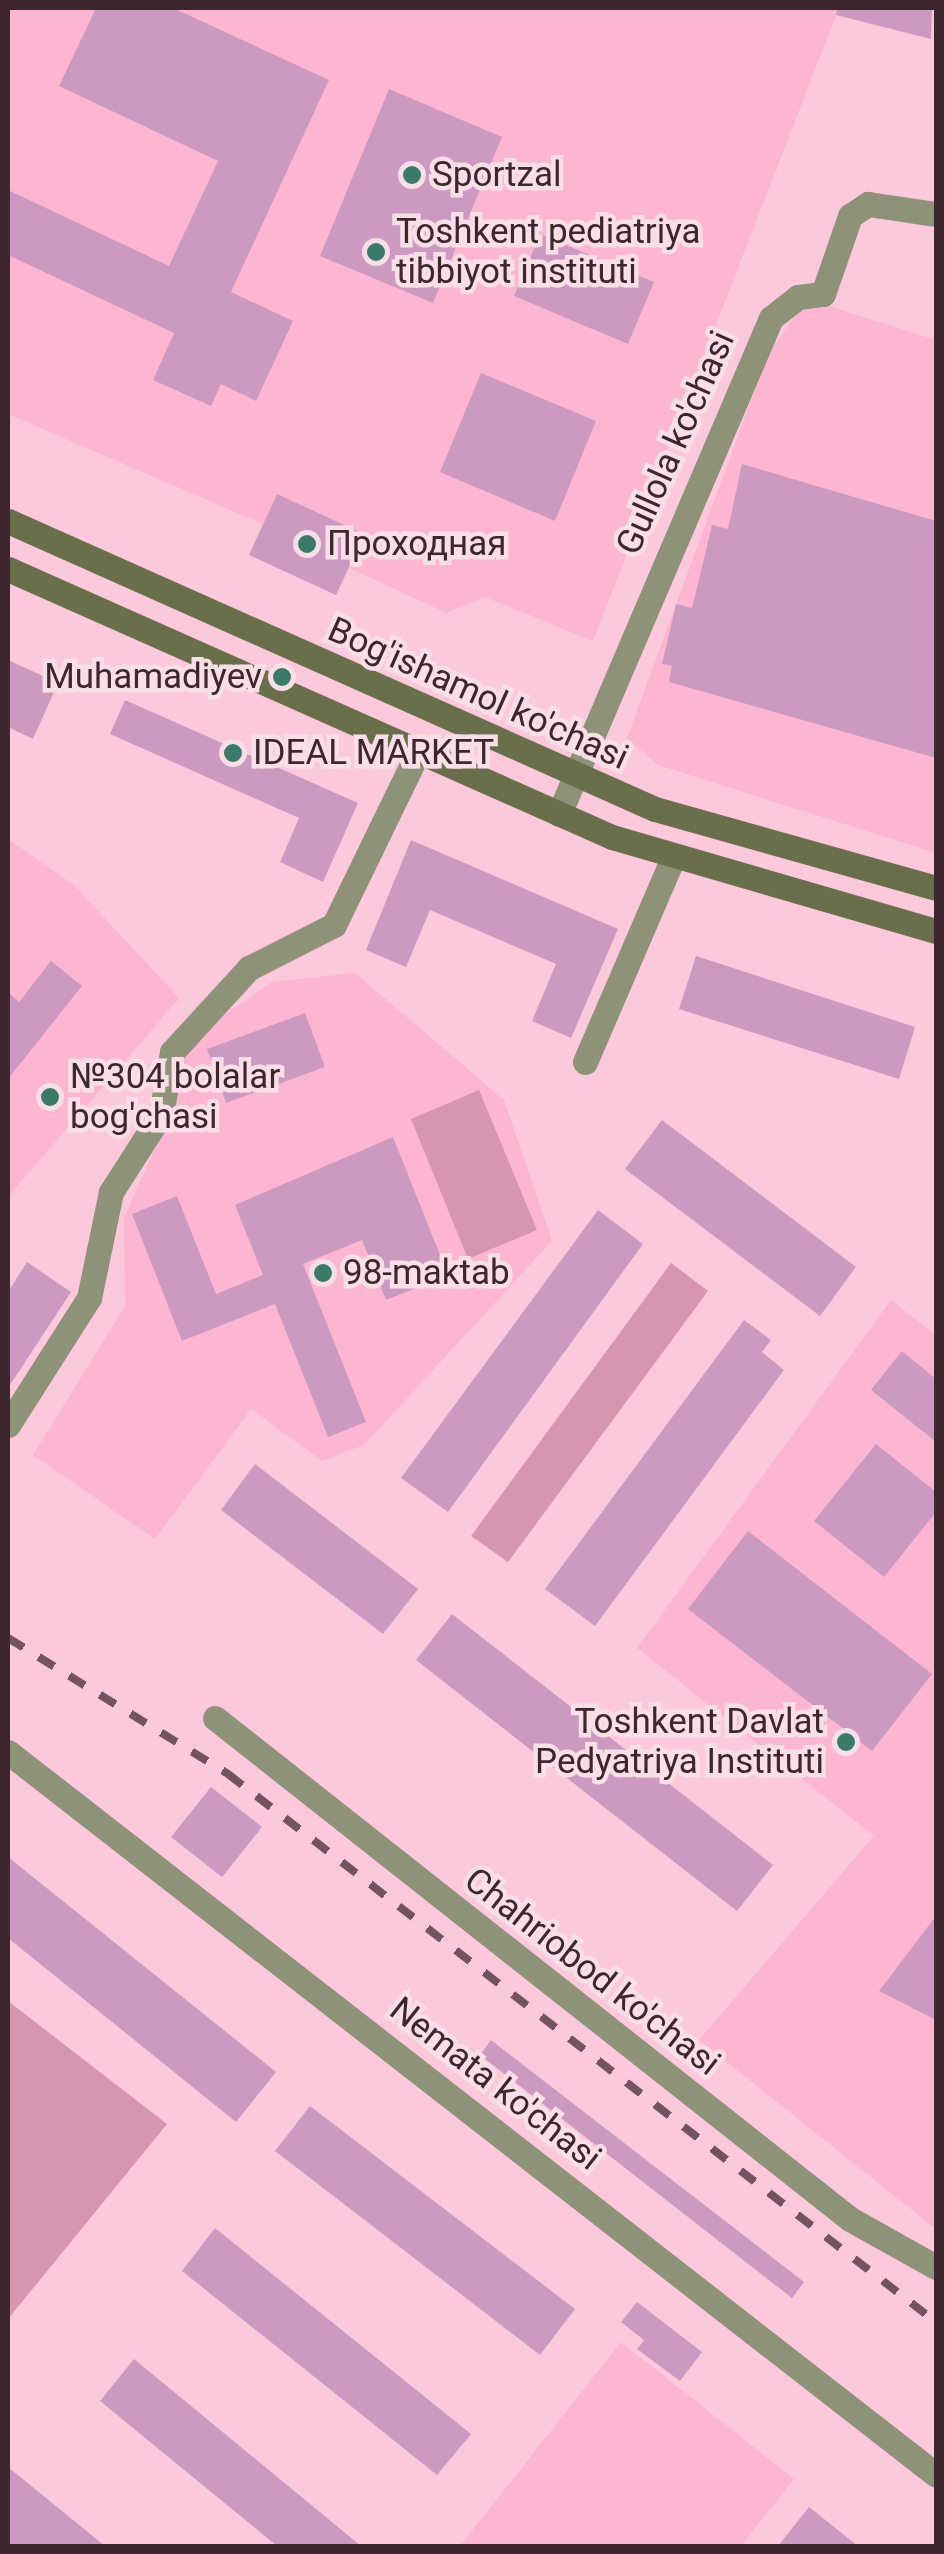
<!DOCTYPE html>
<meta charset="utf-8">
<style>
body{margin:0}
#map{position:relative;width:944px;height:2554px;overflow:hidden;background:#fcc8db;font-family:Roboto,sans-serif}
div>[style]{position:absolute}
.built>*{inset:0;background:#fdb6d2}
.green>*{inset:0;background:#d696af}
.building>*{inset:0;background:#cc9ac1}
.street>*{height:25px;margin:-12.5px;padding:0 12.5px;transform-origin:12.5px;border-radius:12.5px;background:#8e9279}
.secondary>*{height:25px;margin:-12.5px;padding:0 12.5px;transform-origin:12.5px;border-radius:12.5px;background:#6a6f4b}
.rail>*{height:8px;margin-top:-4px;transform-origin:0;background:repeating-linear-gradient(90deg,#73535f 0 18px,transparent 0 36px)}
.dots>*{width:28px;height:28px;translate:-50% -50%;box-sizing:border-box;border:5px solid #f8dee7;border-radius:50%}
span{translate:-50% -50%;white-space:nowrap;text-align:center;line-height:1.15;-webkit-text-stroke:9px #f8dee7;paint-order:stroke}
.poi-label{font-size:35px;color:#3e262f}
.left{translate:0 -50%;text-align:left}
.right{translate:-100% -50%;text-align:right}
.street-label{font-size:35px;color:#3e262f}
.frame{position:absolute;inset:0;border:10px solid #3e262f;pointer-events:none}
</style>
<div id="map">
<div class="built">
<div style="clip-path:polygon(8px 8px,839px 8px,593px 641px,485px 597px,447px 613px,349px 568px,336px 595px,249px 555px,263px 524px,8px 414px)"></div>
<div style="clip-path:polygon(807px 299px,936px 340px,936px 853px,658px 765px,627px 738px,768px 354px)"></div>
<div style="clip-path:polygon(8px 839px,74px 885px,179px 998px,8px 1197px)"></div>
<div style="clip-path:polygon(355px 973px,504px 1100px,552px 1241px,364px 1445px,322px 1461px,251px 1409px,155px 1539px,33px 1455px,125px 1306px,124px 1217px,160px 1138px,183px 1043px,272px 982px)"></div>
<div style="clip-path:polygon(891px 1300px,936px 1335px,936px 2229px,699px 2040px,874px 1836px,637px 1648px)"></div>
<div style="clip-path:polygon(621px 2342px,794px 2479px,741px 2546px,460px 2546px)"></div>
</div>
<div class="green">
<div style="clip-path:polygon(479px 1090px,537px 1230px,468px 1259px,411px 1119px)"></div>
<div style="clip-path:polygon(671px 1263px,708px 1291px,508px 1562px,471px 1536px)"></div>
<div style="clip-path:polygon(8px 2001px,167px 2124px,8px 2319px)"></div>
</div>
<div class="building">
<div style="clip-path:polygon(96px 8px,173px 8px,329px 80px,231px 292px,293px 321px,256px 401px,221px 384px,211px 406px,153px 380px,174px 333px,8px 255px,8px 190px,169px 266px,218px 161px,59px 86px)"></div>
<div style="clip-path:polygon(837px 8px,932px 8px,931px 39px,836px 15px)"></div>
<div style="clip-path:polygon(389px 89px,502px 137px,433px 303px,320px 256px)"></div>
<div style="clip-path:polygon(540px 234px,654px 282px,628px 344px,514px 296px)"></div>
<div style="clip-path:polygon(481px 373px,596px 421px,555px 521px,440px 472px)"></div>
<div style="clip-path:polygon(742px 464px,936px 521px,936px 758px,669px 682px,672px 666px,662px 664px,676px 604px,692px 608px,712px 525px,728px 529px)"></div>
<div style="clip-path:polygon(277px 494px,364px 534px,336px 595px,249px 555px)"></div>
<div style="clip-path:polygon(8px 660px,58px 683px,33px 739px,8px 727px)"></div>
<div style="clip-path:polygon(125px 700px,358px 803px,323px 882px,280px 862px,299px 818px,110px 734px)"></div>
<div style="clip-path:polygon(411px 840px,618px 929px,571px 1038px,532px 1021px,556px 964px,430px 910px,406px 967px,366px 950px)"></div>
<div style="clip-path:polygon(696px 956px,915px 1027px,899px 1079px,679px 1009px)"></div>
<div style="clip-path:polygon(51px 961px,82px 986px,8px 1079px,8px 992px,19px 1002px)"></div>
<div style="clip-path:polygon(305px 1013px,325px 1067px,226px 1103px,207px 1049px)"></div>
<div style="clip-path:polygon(662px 1120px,856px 1267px,820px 1316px,625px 1169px)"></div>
<div style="clip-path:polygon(393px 1137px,448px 1275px,386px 1300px,362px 1240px,303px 1264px,366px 1422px,328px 1437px,275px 1304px,182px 1341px,132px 1214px,177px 1196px,216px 1294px,263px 1275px,235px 1205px)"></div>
<div style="clip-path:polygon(598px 1210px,643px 1244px,448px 1512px,401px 1478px)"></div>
<div style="clip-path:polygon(27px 1262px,71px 1292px,8px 1388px,8px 1292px)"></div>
<div style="clip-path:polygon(744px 1320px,771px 1340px,762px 1352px,784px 1370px,595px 1626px,545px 1589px)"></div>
<div style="clip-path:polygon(902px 1351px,936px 1379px,936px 1442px,871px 1390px)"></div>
<div style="clip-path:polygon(876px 1444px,936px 1492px,936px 1512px,884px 1577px,814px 1521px)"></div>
<div style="clip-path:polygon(255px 1464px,418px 1589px,383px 1634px,221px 1510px)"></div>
<div style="clip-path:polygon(748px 1531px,932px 1674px,872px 1751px,688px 1609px)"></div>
<div style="clip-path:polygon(452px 1614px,773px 1865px,737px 1911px,416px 1660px)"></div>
<div style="clip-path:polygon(211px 1787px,262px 1827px,222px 1877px,171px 1837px)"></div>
<div style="clip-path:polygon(8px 1857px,276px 2072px,236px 2122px,8px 1938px)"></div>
<div style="clip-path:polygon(936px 1916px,936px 2020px,879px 1991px)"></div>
<div style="clip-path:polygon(491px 2040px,804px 2282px,792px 2298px,480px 2055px)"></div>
<div style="clip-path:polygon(310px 2106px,575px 2309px,540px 2355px,275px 2151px)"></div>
<div style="clip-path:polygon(215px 2228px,471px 2434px,437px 2475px,182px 2271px)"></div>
<div style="clip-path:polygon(637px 2302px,702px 2352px,680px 2381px,637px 2349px,644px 2340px,621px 2322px)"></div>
<div style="clip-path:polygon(134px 2359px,361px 2546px,277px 2546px,100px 2401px)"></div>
<div style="clip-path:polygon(8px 2467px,105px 2546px,8px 2546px)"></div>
<div style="clip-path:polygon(809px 2507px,858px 2546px,778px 2546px)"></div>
</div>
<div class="street">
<div style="left:559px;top:814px;width:539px;rotate:-66.86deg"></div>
<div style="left:771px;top:318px;width:34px;rotate:-38deg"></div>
<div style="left:798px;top:297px;width:25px;rotate:-7deg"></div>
<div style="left:823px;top:294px;width:83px;rotate:-70.9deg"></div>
<div style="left:850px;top:216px;width:22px;rotate:-34deg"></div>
<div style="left:868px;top:204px;width:69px;rotate:8.4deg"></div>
<div style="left:585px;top:1062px;width:222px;rotate:-66.7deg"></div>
<div style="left:8px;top:1425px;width:151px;rotate:-57.5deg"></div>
<div style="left:89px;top:1298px;width:108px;rotate:-78.3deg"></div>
<div style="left:111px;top:1192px;width:93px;rotate:-57.3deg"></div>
<div style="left:161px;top:1114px;width:63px;rotate:-79.9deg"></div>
<div style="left:172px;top:1052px;width:114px;rotate:-47.5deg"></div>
<div style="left:249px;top:968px;width:95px;rotate:-26.8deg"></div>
<div style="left:334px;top:925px;width:188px;rotate:-64.1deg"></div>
<div style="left:215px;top:1718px;width:809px;rotate:38.27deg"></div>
<div style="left:850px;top:2219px;width:98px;rotate:29.2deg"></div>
<div style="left:8px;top:1752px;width:1176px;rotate:37.92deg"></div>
</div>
<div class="secondary">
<div style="left:8px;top:521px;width:708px;rotate:24deg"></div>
<div style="left:655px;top:809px;width:292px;rotate:15.7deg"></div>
<div style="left:8px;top:569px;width:661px;rotate:23.93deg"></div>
<div style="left:612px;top:837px;width:337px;rotate:16.2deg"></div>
</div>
<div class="rail">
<div style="left:8px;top:1638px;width:259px;rotate:31.7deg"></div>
<div style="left:228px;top:1774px;width:895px;rotate:37.74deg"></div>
</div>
<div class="dots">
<div style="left:412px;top:175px;background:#397a69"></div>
<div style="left:376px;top:252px;background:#397a69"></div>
<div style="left:307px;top:544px;background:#397a69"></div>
<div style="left:282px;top:677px;background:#397a69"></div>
<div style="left:233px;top:753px;background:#397a69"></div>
<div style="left:50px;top:1097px;background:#397a69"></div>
<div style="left:323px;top:1273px;background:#397a69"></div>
<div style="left:846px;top:1742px;background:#397a69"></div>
</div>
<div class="poi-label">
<span class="left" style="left:432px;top:175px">Sportzal</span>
<span class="left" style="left:396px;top:252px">Toshkent pediatriya<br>tibbiyot instituti</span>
<span class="left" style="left:327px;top:544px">Проходная</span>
<span class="right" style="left:262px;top:677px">Muhamadiyev</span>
<span class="left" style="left:253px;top:753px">IDEAL MARKET</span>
<span class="left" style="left:70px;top:1097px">№304 bolalar<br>bog'chasi</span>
<span class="left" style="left:343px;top:1273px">98-maktab</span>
<span class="right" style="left:824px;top:1742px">Toshkent Davlat<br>Pedyatriya Instituti</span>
</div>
<div class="street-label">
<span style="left:676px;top:443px;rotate:-66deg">Gullola ko'chasi</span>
<span style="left:478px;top:694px;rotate:24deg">Bog'ishamol ko'chasi</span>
<span style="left:592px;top:1972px;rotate:38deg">Chahriobod ko'chasi</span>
<span style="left:495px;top:2084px;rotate:38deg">Nemata ko'chasi</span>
</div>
<div class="frame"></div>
</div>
